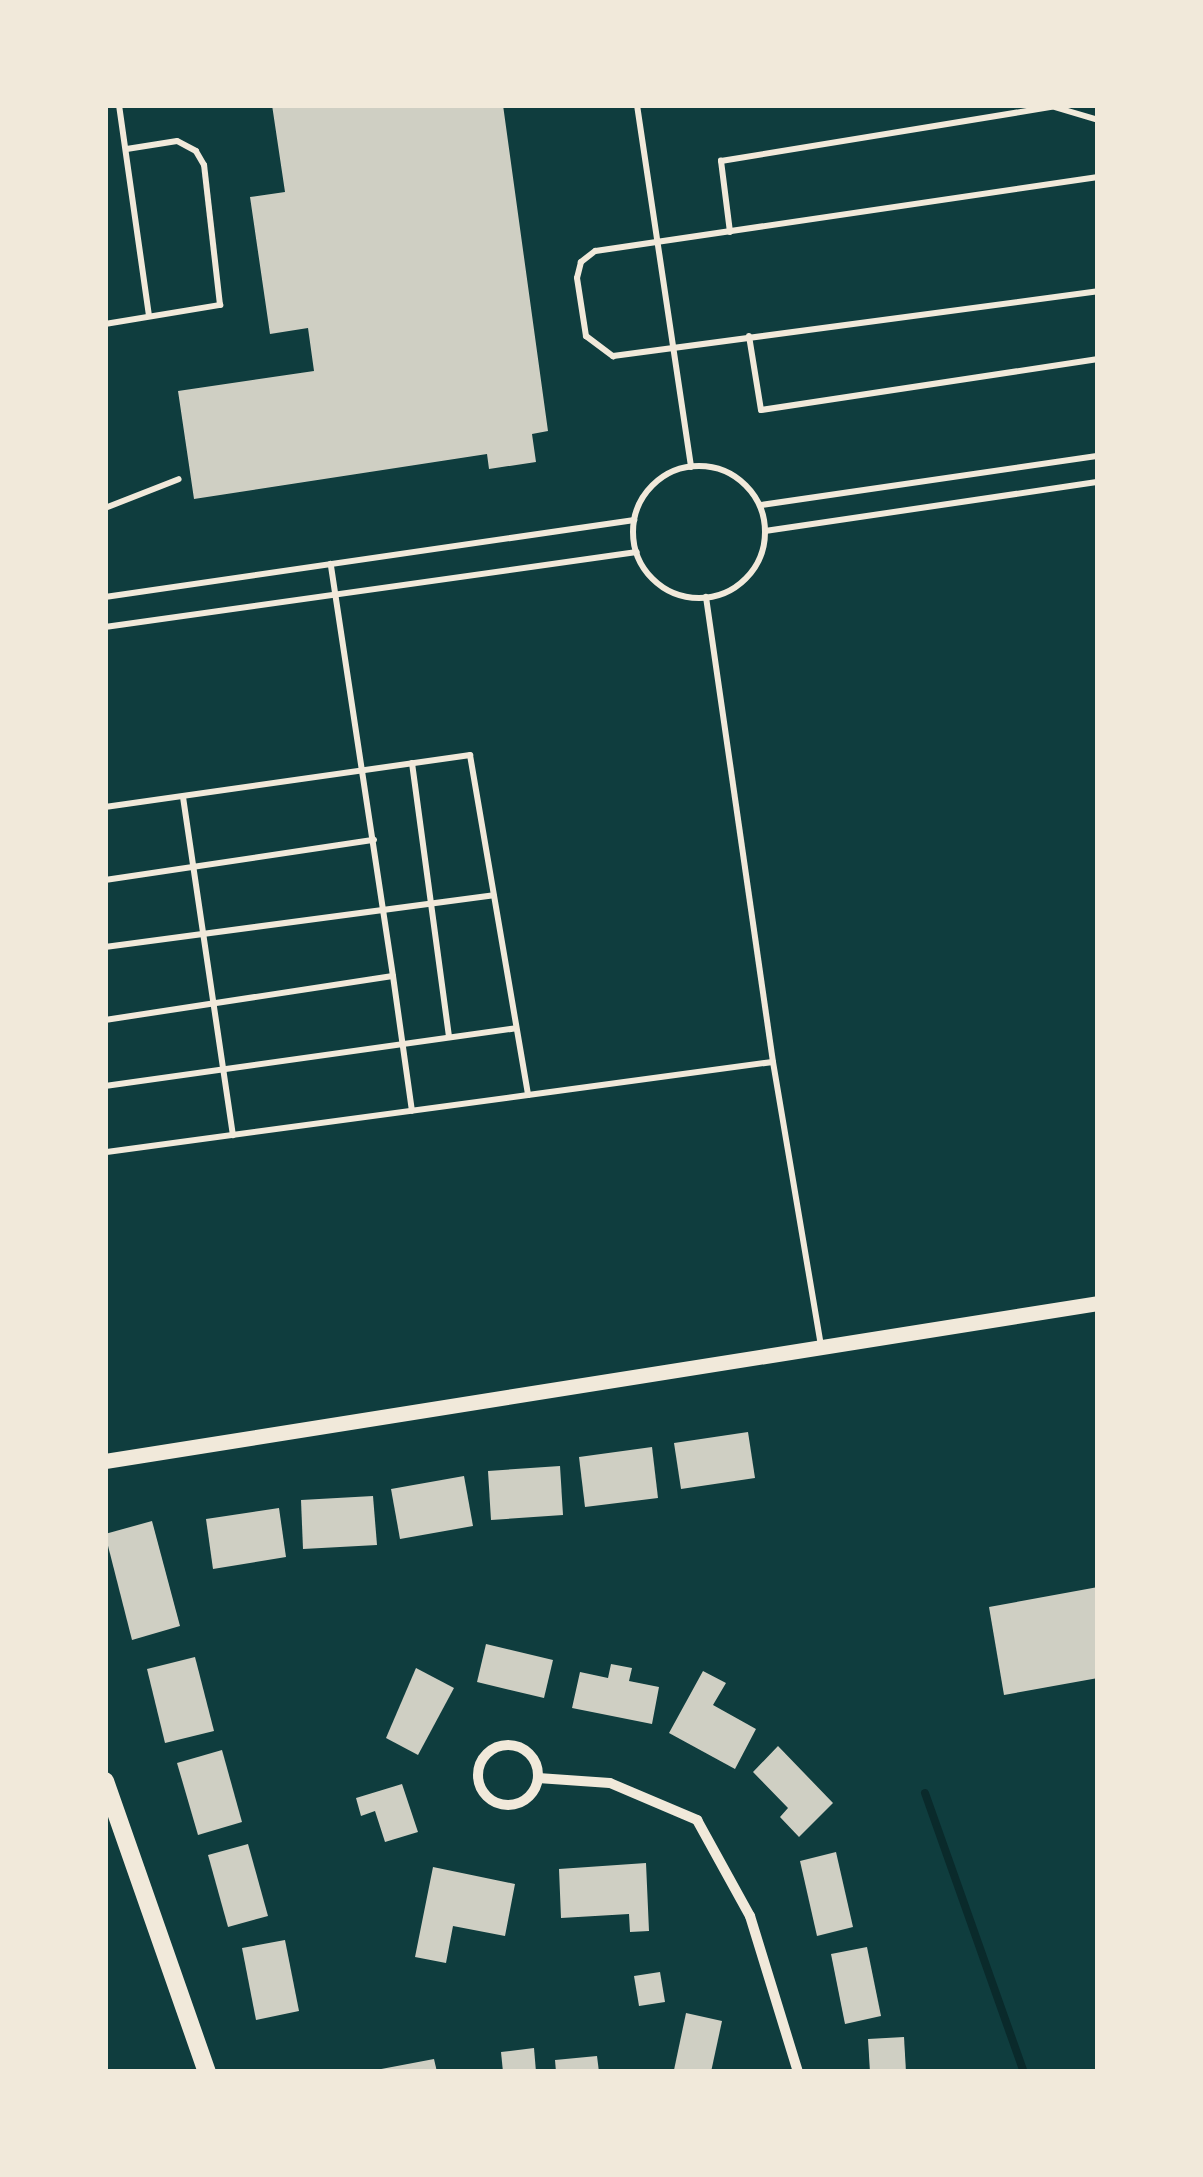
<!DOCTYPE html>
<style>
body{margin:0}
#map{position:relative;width:1203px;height:2177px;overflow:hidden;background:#0f3d3e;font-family:"Playfair Display",serif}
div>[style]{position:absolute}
.stream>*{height:8px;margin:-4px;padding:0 4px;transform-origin:4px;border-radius:4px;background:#0a2a2b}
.building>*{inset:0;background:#cfcfc3}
.service>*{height:6px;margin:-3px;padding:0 3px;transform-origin:3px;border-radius:3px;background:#f1e9da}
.service>.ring{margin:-3px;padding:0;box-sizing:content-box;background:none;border:6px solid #f1e9da;border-radius:50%}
.minor>*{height:10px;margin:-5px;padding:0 5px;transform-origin:5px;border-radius:5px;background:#f1e9da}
.minor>.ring{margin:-5px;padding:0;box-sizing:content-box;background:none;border:10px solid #f1e9da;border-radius:50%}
.tertiary>*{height:15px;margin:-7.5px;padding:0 7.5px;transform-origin:7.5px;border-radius:7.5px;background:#f1e9da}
.secondary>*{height:18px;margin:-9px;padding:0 9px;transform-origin:9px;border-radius:9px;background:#f1e9da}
span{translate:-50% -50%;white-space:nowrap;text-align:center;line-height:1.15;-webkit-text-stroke:10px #f1e9da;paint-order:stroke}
.frame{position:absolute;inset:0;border:108px solid #f1e9da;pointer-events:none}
</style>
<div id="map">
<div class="stream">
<div style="left:925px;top:1793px;width:296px;rotate:70.5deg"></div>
</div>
<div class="building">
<div style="clip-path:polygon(272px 105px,503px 105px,548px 431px,532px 434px,536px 462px,489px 469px,487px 454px,194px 499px,178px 391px,314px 371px,308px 328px,270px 334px,250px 197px,285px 192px)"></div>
<div style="clip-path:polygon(748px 1432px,755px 1478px,681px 1489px,674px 1443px)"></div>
<div style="clip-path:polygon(652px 1447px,658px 1498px,585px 1507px,579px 1457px)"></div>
<div style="clip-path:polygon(560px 1466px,563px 1515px,491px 1520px,488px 1471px)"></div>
<div style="clip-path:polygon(464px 1476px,473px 1526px,400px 1539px,391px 1489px)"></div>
<div style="clip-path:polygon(373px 1496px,377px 1545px,303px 1549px,301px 1500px)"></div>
<div style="clip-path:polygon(279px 1508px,286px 1557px,213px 1569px,206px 1519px)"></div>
<div style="clip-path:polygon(152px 1521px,180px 1626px,132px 1640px,105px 1534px)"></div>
<div style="clip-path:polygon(1098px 1587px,1098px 1678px,1004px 1695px,989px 1607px)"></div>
<div style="clip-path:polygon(486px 1644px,553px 1660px,544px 1698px,477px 1682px)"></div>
<div style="clip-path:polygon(195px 1657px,214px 1731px,165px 1743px,147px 1669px)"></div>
<div style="clip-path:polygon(611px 1664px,632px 1668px,629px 1681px,659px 1687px,652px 1724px,572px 1708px,580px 1672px,608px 1678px)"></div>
<div style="clip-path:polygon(416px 1668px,454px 1688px,418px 1755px,386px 1738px)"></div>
<div style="clip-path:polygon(703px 1671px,726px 1683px,713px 1705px,756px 1729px,735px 1769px,669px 1733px)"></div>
<div style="clip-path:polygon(778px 1746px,833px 1803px,799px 1837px,780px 1817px,788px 1808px,753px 1772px)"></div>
<div style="clip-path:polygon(222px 1750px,242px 1822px,198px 1835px,177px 1763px)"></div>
<div style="clip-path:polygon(402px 1784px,418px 1832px,385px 1842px,375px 1811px,361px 1816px,356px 1798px)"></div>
<div style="clip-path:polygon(248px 1844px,268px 1916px,228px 1927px,208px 1855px)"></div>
<div style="clip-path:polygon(836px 1852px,853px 1927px,817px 1936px,800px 1861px)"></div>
<div style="clip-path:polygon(646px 1863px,649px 1931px,630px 1932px,629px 1914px,561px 1918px,559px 1869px)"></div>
<div style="clip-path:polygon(433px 1867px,515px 1884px,505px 1936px,453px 1926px,446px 1963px,415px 1957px)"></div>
<div style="clip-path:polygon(285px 1940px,299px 2011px,256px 2020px,242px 1948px)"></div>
<div style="clip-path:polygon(867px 1947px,881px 2016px,845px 2024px,831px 1954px)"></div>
<div style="clip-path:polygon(660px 1972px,665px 2002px,639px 2006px,634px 1976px)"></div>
<div style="clip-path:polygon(686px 2013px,722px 2021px,711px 2072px,674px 2070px)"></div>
<div style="clip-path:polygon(904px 2037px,906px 2072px,870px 2072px,868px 2039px)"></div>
<div style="clip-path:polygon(534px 2048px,536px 2072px,503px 2072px,501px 2052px)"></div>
<div style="clip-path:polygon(597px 2056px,599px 2072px,556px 2072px,555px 2060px)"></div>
<div style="clip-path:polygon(434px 2059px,437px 2072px,377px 2072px,376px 2070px)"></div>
</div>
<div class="service">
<div style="left:119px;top:105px;width:213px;rotate:81.9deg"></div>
<div style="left:637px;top:105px;width:366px;rotate:81.5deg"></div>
<div style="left:1051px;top:106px;width:49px;rotate:16.6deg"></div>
<div style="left:1098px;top:177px;width:508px;rotate:171.63deg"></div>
<div style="left:595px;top:251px;width:18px;rotate:142deg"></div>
<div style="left:581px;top:262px;width:16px;rotate:104deg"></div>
<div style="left:577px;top:278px;width:59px;rotate:81.2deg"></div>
<div style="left:586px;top:336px;width:34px;rotate:37deg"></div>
<div style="left:613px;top:356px;width:489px;rotate:-7.6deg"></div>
<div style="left:730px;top:232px;width:72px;rotate:-97.2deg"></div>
<div style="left:721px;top:161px;width:335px;rotate:-9.3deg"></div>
<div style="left:105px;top:324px;width:117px;rotate:-9.4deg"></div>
<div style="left:220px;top:305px;width:141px;rotate:-96.5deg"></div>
<div style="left:204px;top:165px;width:16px;rotate:-120deg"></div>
<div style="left:196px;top:151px;width:21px;rotate:-152deg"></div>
<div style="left:177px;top:141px;width:51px;rotate:170.9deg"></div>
<div style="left:749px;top:336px;width:75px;rotate:80.8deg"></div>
<div style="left:761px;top:410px;width:341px;rotate:-8.6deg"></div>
<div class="ring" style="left:633px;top:466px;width:126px;height:126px"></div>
<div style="left:761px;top:505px;width:341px;rotate:-8.3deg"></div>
<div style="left:105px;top:508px;width:79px;rotate:-21.4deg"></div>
<div style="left:765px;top:531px;width:337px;rotate:-8.4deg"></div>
<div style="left:105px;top:597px;width:535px;rotate:-8.28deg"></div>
<div style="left:105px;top:627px;width:537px;rotate:-8.02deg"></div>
<div style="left:412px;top:763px;width:275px;rotate:82.3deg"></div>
<div style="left:183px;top:797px;width:342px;rotate:81.6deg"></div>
<div style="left:105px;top:807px;width:369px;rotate:-8.1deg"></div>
<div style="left:470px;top:755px;width:345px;rotate:80.3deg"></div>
<div style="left:528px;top:1095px;width:427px;rotate:172.3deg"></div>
<div style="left:105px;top:880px;width:272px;rotate:-8.5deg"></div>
<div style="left:105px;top:947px;width:392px;rotate:-7.6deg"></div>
<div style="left:393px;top:976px;width:136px;rotate:82deg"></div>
<div style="left:105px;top:1020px;width:291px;rotate:-8.7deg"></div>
<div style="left:393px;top:976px;width:417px;rotate:-98.6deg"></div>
<div style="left:773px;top:1062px;width:287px;rotate:80.4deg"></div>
<div style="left:105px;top:1086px;width:415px;rotate:-8deg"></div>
<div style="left:528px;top:1095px;width:247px;rotate:-7.7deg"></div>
<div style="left:773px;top:1062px;width:470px;rotate:-98.2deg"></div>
</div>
<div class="minor">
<div class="ring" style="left:478px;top:1745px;width:50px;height:50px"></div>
<div style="left:538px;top:1778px;width:72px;rotate:4deg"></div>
<div style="left:610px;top:1783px;width:95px;rotate:23deg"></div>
<div style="left:697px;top:1820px;width:110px;rotate:61.1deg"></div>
<div style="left:750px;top:1916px;width:163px;rotate:72.9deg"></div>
</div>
<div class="tertiary">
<div style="left:105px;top:1461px;width:1005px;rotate:-9.04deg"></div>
</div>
<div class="secondary">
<div style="left:105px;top:1781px;width:308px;rotate:70.7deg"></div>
</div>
<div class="frame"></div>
</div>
